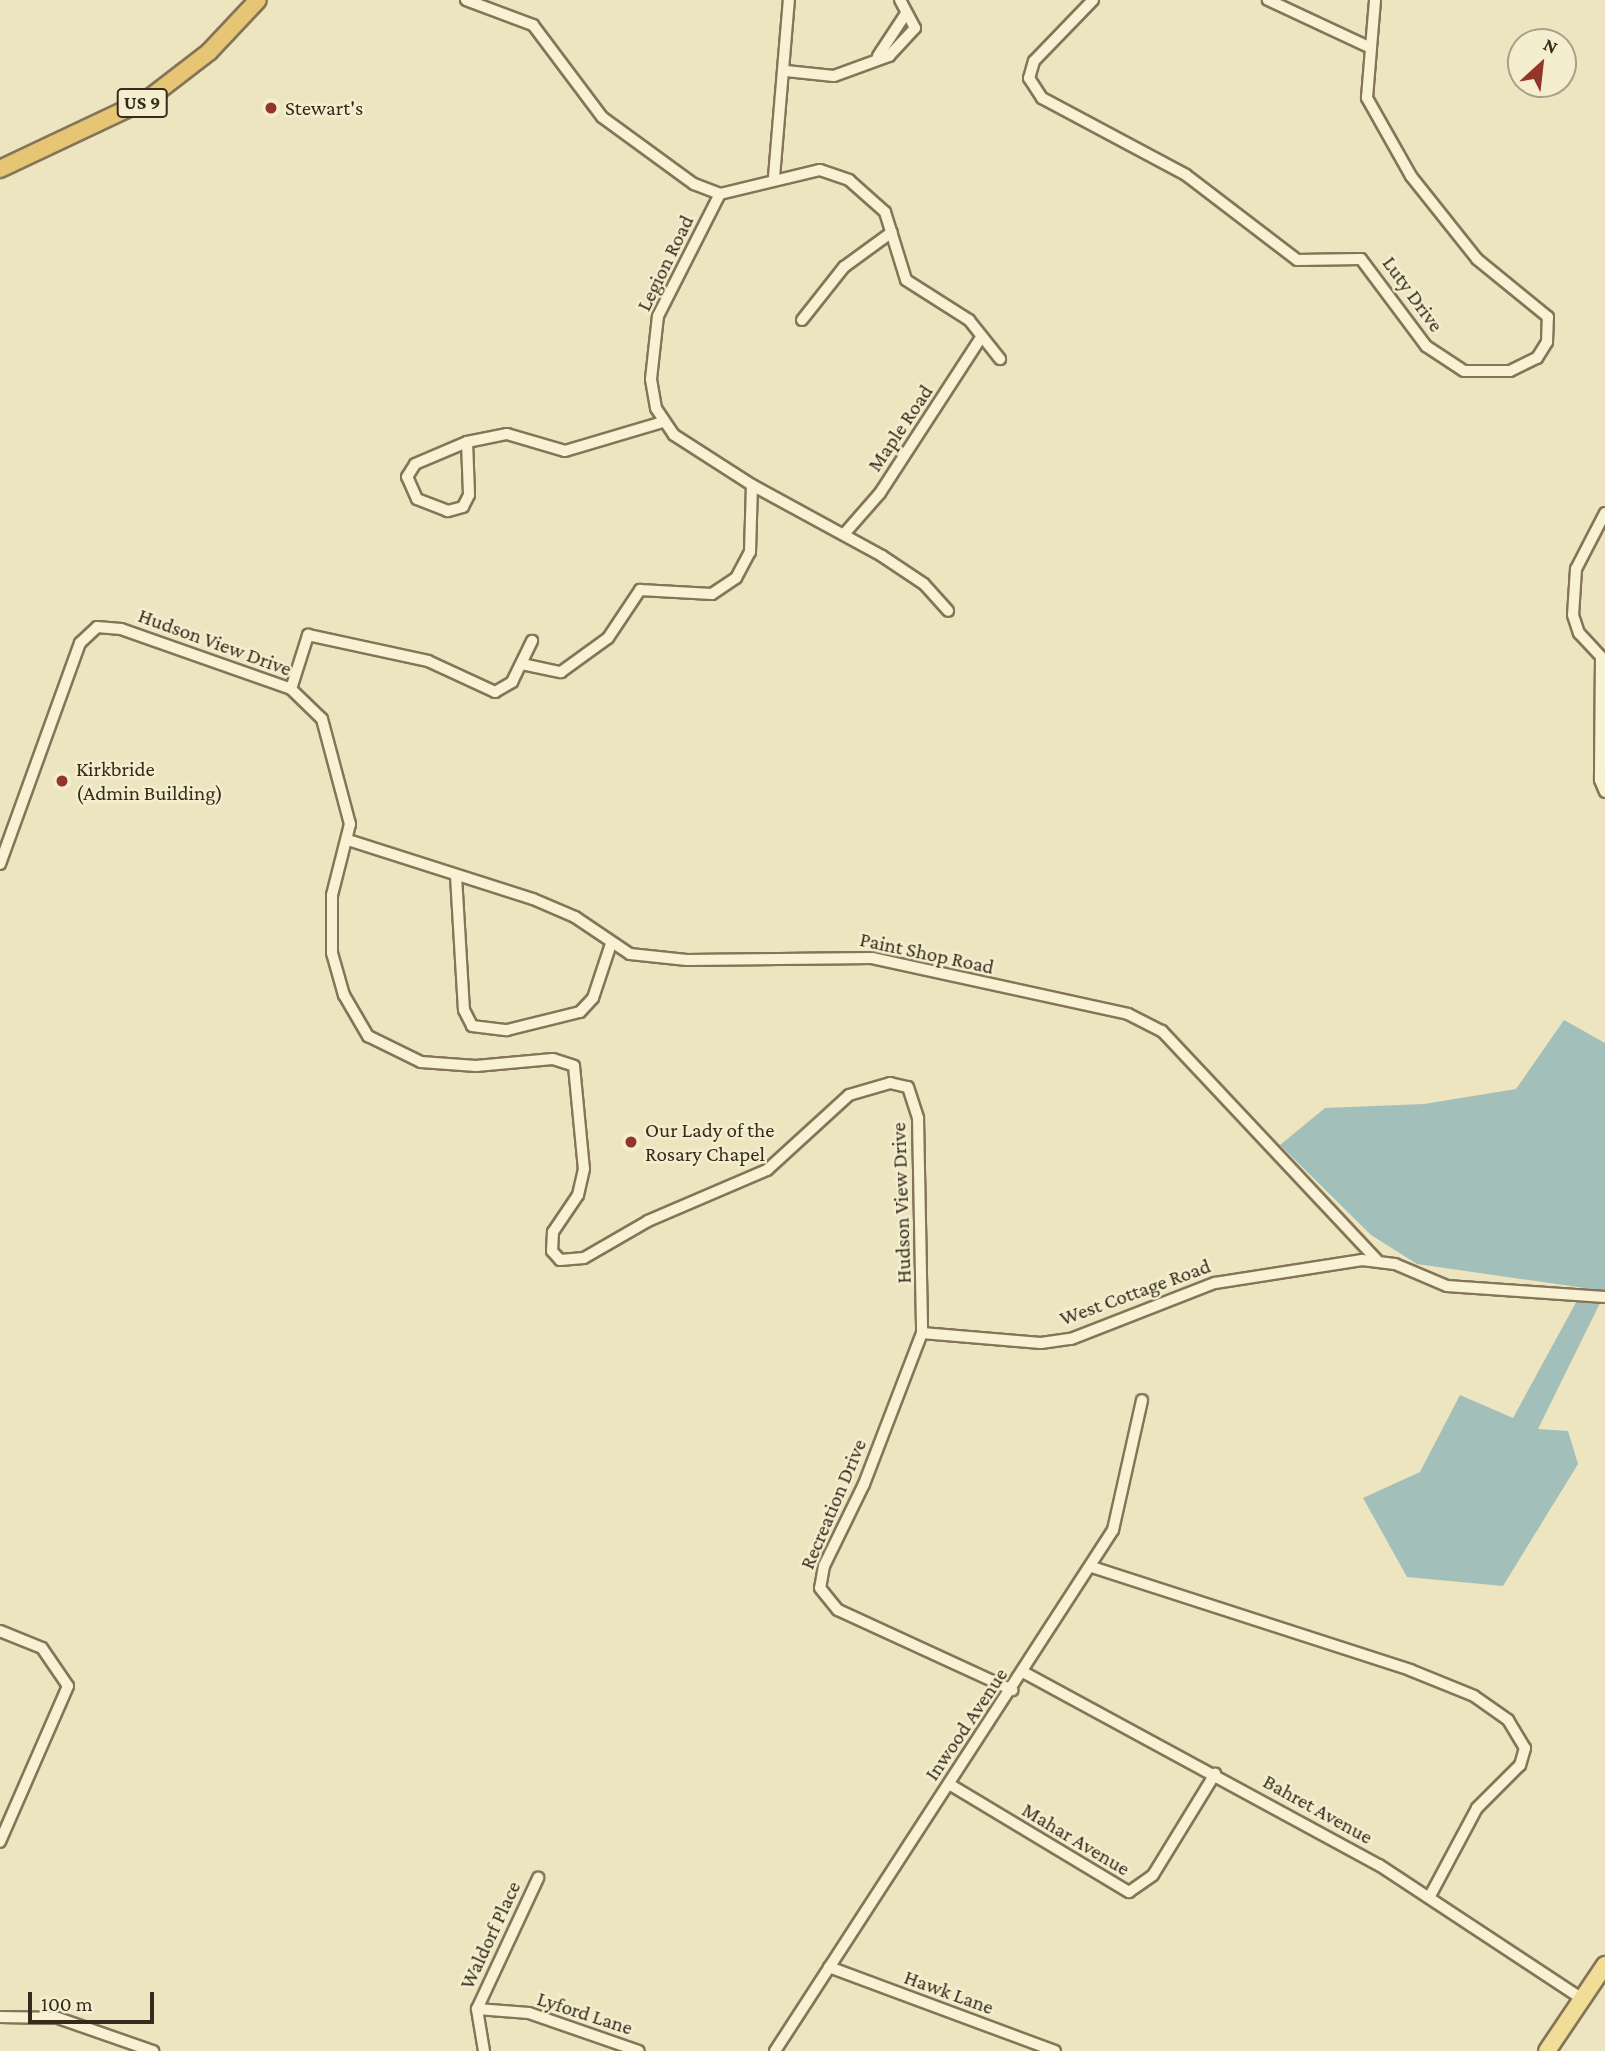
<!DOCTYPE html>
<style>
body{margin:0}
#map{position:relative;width:1605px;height:2051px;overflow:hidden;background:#ede4c0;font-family:"Crimson Pro",serif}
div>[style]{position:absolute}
.water>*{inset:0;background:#a3bfba}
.roads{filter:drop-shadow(2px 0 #857558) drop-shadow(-2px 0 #857558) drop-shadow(0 2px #857558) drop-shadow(0 -2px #857558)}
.minor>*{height:10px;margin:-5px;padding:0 5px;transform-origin:5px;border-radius:5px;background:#f8f1d3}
.primary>*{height:16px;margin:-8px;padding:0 8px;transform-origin:8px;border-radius:8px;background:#f0de98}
.trunk>*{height:16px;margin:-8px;padding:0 8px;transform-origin:8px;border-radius:8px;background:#e6c674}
.dots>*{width:19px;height:19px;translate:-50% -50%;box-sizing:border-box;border:4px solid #f4eecf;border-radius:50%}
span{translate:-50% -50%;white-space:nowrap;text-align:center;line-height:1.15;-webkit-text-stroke:5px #f4eecf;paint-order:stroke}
.shield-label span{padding:2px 5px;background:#f4eecf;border:2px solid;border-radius:5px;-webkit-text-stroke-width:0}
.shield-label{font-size:19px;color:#352b1d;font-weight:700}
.poi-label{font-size:21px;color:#352b1d}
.left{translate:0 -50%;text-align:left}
.street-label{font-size:21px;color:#352b1d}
.north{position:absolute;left:1507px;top:28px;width:70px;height:70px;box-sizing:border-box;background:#f4eecf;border:2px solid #a8a088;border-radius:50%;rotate:27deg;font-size:19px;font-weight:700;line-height:28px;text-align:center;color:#352b1d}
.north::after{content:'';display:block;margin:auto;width:24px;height:32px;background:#93352a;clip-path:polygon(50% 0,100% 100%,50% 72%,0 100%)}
.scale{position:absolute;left:28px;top:1992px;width:126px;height:32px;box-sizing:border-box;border:4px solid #352b1d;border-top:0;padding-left:9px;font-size:21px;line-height:24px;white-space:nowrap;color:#352b1d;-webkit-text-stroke:5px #f4eecf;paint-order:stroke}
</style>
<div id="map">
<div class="water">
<div style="clip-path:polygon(1564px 1020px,1605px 1043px,1605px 1291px,1417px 1264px,1371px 1235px,1280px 1145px,1325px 1108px,1424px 1104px,1516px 1089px)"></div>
<div style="clip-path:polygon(1579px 1297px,1602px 1299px,1538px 1429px,1568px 1431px,1578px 1464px,1503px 1586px,1407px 1577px,1363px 1498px,1420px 1472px,1460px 1395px,1513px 1418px)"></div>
</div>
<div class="roads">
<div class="minor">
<div style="left:466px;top:0;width:72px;rotate:20.5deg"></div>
<div style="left:533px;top:25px;width:115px;rotate:53.1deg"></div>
<div style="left:602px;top:117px;width:114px;rotate:36.1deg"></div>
<div style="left:694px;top:184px;width:28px;rotate:21deg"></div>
<div style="left:720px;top:194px;width:103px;rotate:-13.5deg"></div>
<div style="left:820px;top:170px;width:31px;rotate:19deg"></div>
<div style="left:849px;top:180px;width:48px;rotate:41.6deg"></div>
<div style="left:885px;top:212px;width:71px;rotate:72.8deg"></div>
<div style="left:906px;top:280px;width:75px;rotate:32.4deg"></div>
<div style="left:969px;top:320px;width:50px;rotate:51.5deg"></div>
<div style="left:1093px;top:0;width:85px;rotate:134deg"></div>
<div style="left:1034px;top:61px;width:18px;rotate:106deg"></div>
<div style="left:1029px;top:78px;width:24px;rotate:57deg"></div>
<div style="left:1042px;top:98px;width:163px;rotate:28.1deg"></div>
<div style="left:1186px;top:175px;width:140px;rotate:37.4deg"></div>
<div style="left:1297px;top:260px;width:64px;rotate:-0.9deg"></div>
<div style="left:1361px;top:259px;width:109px;rotate:53.2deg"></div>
<div style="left:1426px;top:346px;width:45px;rotate:33.3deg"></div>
<div style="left:1464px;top:371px;width:46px"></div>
<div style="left:1510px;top:371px;width:30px;rotate:-26deg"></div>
<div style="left:1537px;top:358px;width:19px;rotate:-58deg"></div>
<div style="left:1547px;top:342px;width:25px;rotate:-88deg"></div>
<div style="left:1548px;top:317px;width:92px;rotate:-140.8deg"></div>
<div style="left:1477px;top:259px;width:106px;rotate:-128.5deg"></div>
<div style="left:1411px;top:176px;width:90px;rotate:-119.4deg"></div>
<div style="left:1367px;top:98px;width:50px;rotate:-85.4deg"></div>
<div style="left:1371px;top:48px;width:114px;rotate:-155deg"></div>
<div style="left:1371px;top:48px;width:48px;rotate:-85.2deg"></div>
<div style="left:878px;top:56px;width:49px;rotate:-56.6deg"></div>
<div style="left:786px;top:71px;width:48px;rotate:5.9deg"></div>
<div style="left:834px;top:76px;width:59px;rotate:-20deg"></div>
<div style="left:889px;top:56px;width:38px;rotate:-47deg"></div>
<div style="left:915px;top:28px;width:32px;rotate:-118deg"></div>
<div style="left:774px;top:177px;width:178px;rotate:-85.2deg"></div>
<div style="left:802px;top:320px;width:68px;rotate:-51.6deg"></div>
<div style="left:844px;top:267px;width:59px;rotate:-36.1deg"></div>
<div style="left:467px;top:442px;width:53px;rotate:87.8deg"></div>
<div style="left:469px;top:495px;width:13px;rotate:117deg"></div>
<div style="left:463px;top:507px;width:16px;rotate:165deg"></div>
<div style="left:448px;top:511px;width:33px;rotate:-159deg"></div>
<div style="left:417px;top:499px;width:24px;rotate:-114deg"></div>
<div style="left:407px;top:477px;width:15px;rotate:-58deg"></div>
<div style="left:415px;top:464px;width:56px;rotate:-22.9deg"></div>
<div style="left:467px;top:442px;width:41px;rotate:-11.3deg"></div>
<div style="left:507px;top:434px;width:60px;rotate:16.3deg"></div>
<div style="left:565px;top:451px;width:102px;rotate:-16.5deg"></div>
<div style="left:752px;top:485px;width:148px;rotate:28.6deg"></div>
<div style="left:882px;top:556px;width:50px;rotate:33.7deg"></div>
<div style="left:924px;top:584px;width:36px;rotate:48deg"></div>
<div style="left:1605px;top:513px;width:63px;rotate:117.4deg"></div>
<div style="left:1576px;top:569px;width:46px;rotate:93.7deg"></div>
<div style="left:1573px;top:615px;width:19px;rotate:72deg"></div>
<div style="left:1579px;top:633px;width:33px;rotate:47deg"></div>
<div style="left:1601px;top:657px;width:123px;rotate:90.5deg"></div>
<div style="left:1600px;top:780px;width:13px;rotate:67deg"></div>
<div style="left:845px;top:533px;width:53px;rotate:-48.8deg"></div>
<div style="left:880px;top:493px;width:184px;rotate:-57deg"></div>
<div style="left:522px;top:664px;width:40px;rotate:12deg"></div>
<div style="left:561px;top:672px;width:58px;rotate:-35.9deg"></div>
<div style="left:608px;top:638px;width:58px;rotate:-56.3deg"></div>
<div style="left:640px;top:590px;width:72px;rotate:3.2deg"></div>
<div style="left:712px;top:594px;width:29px;rotate:-34deg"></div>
<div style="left:736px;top:578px;width:30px;rotate:-62deg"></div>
<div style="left:750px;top:552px;width:67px;rotate:-88.3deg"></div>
<div style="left:752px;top:485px;width:93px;rotate:-147.3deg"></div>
<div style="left:674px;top:435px;width:32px;rotate:-124deg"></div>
<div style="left:656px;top:408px;width:29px;rotate:-100deg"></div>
<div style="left:651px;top:379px;width:63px;rotate:-83.7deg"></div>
<div style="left:658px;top:316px;width:137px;rotate:-63.1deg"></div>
<div style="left:291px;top:689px;width:57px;rotate:-72.5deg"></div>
<div style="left:308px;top:635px;width:123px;rotate:12.2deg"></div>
<div style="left:428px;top:661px;width:74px;rotate:24.8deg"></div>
<div style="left:495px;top:692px;width:20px;rotate:-30deg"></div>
<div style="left:512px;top:682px;width:46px;rotate:-64deg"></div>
<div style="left:348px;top:840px;width:194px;rotate:17.7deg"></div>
<div style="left:533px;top:899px;width:46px;rotate:23.2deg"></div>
<div style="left:575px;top:917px;width:66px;rotate:33.9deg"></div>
<div style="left:630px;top:954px;width:57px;rotate:6deg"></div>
<div style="left:687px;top:960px;width:185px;rotate:-0.6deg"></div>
<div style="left:872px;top:958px;width:262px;rotate:12.3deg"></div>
<div style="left:1128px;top:1014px;width:38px;rotate:27deg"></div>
<div style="left:1162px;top:1031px;width:313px;rotate:46.8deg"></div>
<div style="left:0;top:864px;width:235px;rotate:-70.1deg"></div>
<div style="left:80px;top:643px;width:23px;rotate:-43deg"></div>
<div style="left:97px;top:627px;width:24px;rotate:5deg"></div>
<div style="left:121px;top:629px;width:180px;rotate:19.4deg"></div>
<div style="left:291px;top:689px;width:43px;rotate:44.1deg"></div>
<div style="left:322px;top:719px;width:109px;rotate:75.1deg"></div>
<div style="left:350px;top:824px;width:73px;rotate:104.2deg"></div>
<div style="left:332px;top:895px;width:58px;rotate:90deg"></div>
<div style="left:332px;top:953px;width:44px;rotate:74.1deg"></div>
<div style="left:344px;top:995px;width:48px;rotate:59.7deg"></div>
<div style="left:368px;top:1036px;width:59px;rotate:26.1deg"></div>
<div style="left:421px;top:1062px;width:55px;rotate:4.2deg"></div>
<div style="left:476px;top:1066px;width:77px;rotate:-5.2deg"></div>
<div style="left:553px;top:1059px;width:22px;rotate:18deg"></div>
<div style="left:574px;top:1066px;width:103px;rotate:84.5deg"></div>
<div style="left:584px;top:1169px;width:27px;rotate:103deg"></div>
<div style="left:578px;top:1195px;width:45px;rotate:124deg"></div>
<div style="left:553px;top:1232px;width:19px;rotate:93deg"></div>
<div style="left:552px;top:1251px;width:12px;rotate:48deg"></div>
<div style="left:560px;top:1260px;width:24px;rotate:-5deg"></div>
<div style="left:584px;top:1258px;width:74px;rotate:-30deg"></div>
<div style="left:648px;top:1221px;width:129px;rotate:-23.2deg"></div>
<div style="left:767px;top:1170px;width:111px;rotate:-42.4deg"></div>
<div style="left:849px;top:1095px;width:43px;rotate:-16.3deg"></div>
<div style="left:890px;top:1083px;width:18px;rotate:13deg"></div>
<div style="left:908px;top:1087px;width:33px;rotate:72deg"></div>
<div style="left:918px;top:1118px;width:215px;rotate:88.9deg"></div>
<div style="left:922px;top:1333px;width:162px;rotate:111deg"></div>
<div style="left:864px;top:1484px;width:91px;rotate:116deg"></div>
<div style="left:824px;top:1566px;width:22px;rotate:100deg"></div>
<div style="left:820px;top:1588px;width:28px;rotate:51deg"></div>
<div style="left:838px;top:1610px;width:192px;rotate:24.7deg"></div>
<div style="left:456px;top:876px;width:134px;rotate:86.6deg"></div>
<div style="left:464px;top:1010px;width:18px;rotate:63deg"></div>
<div style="left:472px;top:1026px;width:35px;rotate:7deg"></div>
<div style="left:507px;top:1030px;width:75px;rotate:-13.9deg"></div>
<div style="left:580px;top:1012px;width:19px;rotate:-47deg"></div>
<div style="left:593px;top:998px;width:57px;rotate:-71.6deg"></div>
<div style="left:922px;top:1333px;width:119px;rotate:4.8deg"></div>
<div style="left:1041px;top:1343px;width:30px;rotate:-8deg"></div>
<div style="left:1071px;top:1339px;width:155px;rotate:-21.3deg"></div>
<div style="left:1215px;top:1283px;width:149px;rotate:-8.9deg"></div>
<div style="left:1362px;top:1260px;width:33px;rotate:7deg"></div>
<div style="left:1395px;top:1264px;width:56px;rotate:22.9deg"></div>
<div style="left:1447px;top:1286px;width:158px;rotate:4deg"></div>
<div style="left:1092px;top:1567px;width:334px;rotate:17.9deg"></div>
<div style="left:1410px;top:1670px;width:69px;rotate:22.1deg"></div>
<div style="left:1474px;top:1696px;width:42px;rotate:35.2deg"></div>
<div style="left:1508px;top:1720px;width:33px;rotate:59deg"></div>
<div style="left:1525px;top:1748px;width:18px;rotate:106deg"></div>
<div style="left:1520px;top:1765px;width:61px;rotate:135deg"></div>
<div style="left:1477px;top:1808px;width:100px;rotate:118.1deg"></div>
<div style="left:0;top:1631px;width:45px;rotate:22deg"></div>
<div style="left:42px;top:1648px;width:46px;rotate:55.6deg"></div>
<div style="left:68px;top:1686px;width:170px;rotate:113.6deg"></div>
<div style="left:1023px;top:1672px;width:405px;rotate:28.5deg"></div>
<div style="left:1379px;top:1865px;width:243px;rotate:33.4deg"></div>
<div style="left:949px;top:1784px;width:210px;rotate:31deg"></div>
<div style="left:1129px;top:1892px;width:29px;rotate:-35deg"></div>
<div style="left:1153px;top:1875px;width:119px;rotate:-58.5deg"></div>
<div style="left:829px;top:1967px;width:241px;rotate:20.4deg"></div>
<div style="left:477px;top:2009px;width:52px;rotate:4.4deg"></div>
<div style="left:529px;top:2013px;width:116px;rotate:19.1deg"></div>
<div style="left:0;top:2017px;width:58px;rotate:1deg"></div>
<div style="left:58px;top:2018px;width:101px;rotate:19.2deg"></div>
<div style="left:484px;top:2051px;width:43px;rotate:-99.5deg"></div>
<div style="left:477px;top:2009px;width:145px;rotate:-65deg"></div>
<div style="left:775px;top:2051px;width:621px;rotate:-57.03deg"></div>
<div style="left:1113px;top:1530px;width:133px;rotate:-77.4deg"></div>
</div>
<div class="primary">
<div style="left:1547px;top:2051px;width:104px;rotate:-56deg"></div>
</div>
<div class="trunk">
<div style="left:0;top:169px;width:164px;rotate:-25.3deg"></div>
<div style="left:148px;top:99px;width:77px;rotate:-37.6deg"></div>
<div style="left:209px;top:52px;width:71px;rotate:-46.7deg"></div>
</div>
</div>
<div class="dots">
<div style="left:271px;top:108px;background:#93352a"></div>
<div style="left:62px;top:781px;background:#93352a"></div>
<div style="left:631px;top:1142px;background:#93352a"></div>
</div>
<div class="shield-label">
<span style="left:142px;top:103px">US 9</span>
</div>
<div class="poi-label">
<span class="left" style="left:285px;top:108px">Stewart's</span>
<span class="left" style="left:76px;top:781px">Kirkbride<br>(Admin Building)</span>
<span class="left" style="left:645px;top:1142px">Our Lady of the<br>Rosary Chapel</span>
</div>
<div class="street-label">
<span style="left:665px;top:263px;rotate:-64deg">Legion Road</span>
<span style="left:1413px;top:294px;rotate:54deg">Luty Drive</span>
<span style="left:900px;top:428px;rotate:-56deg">Maple Road</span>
<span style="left:215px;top:642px;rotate:20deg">Hudson View Drive</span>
<span style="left:927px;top:953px;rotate:12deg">Paint Shop Road</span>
<span style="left:901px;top:1203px;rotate:-92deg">Hudson View Drive</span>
<span style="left:1135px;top:1292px;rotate:-20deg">West Cottage Road</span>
<span style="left:833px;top:1504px;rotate:-67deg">Recreation Drive</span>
<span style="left:966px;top:1724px;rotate:-56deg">Inwood Avenue</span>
<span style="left:1318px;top:1809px;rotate:29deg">Bahret Avenue</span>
<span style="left:1076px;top:1839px;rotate:31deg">Mahar Avenue</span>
<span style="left:490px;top:1935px;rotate:-65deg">Waldorf Place</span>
<span style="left:949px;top:1992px;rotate:20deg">Hawk Lane</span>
<span style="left:585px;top:2013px;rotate:18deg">Lyford Lane</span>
</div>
<div class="north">N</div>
<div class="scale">100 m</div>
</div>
